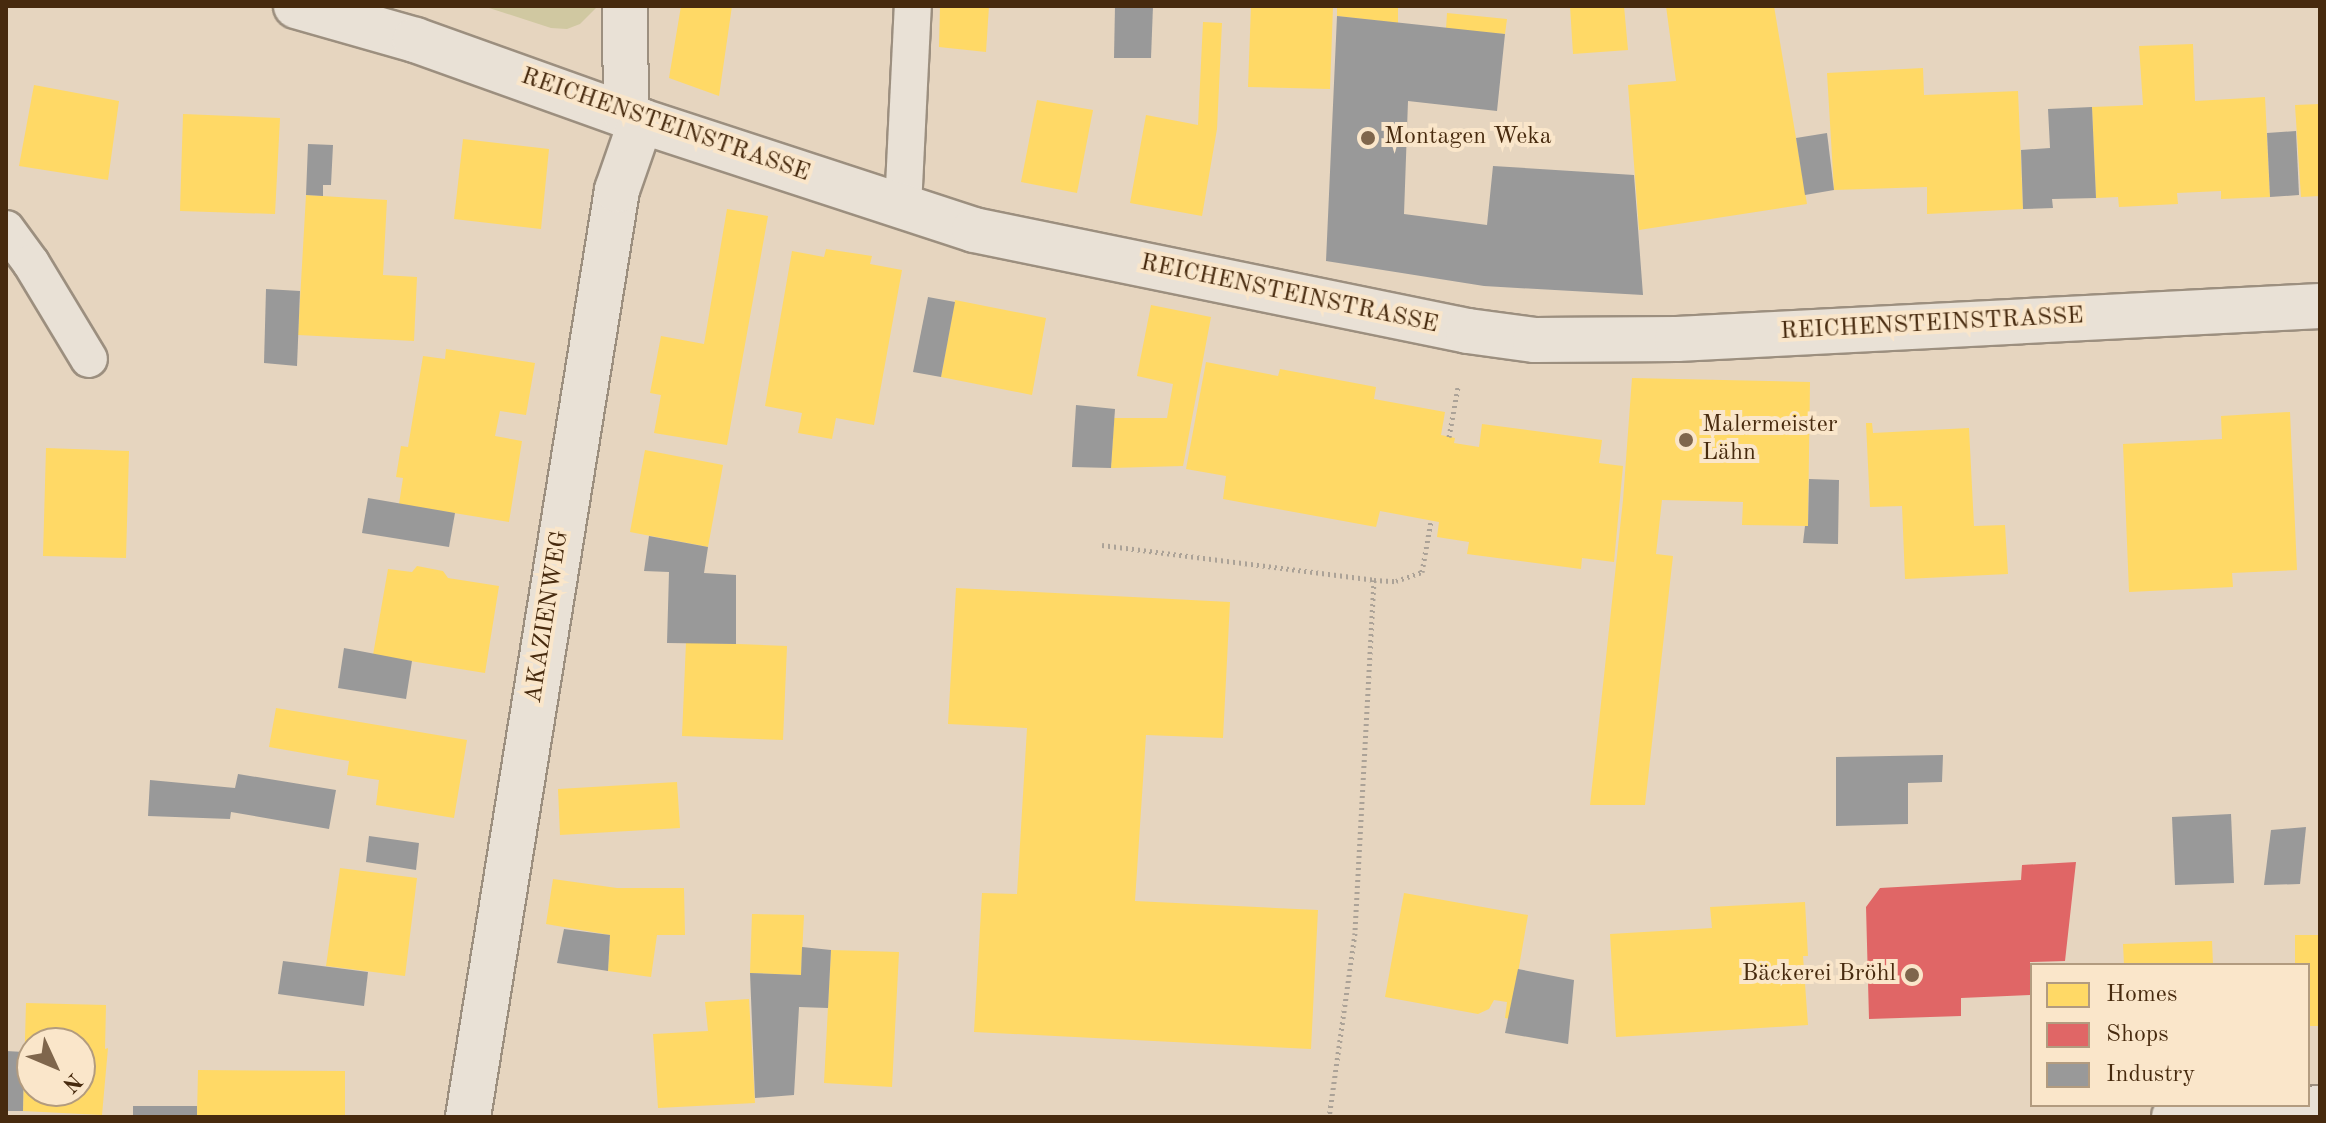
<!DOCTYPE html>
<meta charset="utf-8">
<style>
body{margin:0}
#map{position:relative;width:2326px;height:1123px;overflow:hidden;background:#e6d5bf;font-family:"Old Standard TT",serif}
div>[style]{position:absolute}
.green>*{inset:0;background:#d0c8a1}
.homes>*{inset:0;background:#ffd966}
.shops>*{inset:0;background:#e06666}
.industry>*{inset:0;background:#999}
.path>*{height:5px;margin-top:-2.5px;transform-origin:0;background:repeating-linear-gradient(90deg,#aba297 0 2px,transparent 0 6px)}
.roads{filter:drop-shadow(2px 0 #9c8f7f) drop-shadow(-2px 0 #9c8f7f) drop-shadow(0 2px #9c8f7f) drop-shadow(0 -2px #9c8f7f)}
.lane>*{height:36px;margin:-18px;padding:0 18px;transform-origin:18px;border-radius:18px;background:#e9e1d6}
.street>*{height:44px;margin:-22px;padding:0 22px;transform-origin:22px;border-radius:22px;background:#e9e1d6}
.secondary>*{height:44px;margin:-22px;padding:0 22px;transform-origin:22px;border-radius:22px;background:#e9e1d6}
.dots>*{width:22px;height:22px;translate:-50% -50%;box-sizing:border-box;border:4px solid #fae6ca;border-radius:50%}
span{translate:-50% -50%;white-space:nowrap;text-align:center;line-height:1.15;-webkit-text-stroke:8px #fae6ca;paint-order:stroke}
.street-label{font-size:24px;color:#472a0e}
.poi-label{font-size:24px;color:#472a0e}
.left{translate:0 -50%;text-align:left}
.right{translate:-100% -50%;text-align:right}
.frame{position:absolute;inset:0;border:8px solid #472a0e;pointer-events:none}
.legend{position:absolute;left:2030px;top:963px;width:280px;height:144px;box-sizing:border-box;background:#fae6ca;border:2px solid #b29b7f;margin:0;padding:10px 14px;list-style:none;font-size:24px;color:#472a0e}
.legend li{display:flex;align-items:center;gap:16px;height:40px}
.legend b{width:40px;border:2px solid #b29b7f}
.north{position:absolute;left:16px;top:1027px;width:80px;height:80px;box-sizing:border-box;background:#fae6ca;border:2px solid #b29b7f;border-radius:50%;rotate:134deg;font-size:22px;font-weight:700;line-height:32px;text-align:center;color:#472a0e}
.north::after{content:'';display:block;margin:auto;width:28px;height:36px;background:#7f664c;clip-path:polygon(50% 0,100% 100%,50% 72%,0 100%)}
</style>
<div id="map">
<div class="green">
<div style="clip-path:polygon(483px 6px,598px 6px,580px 24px,567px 29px,551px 28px)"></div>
</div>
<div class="homes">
<div style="clip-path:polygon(681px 6px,732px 6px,719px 96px,669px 78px)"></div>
<div style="clip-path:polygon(940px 6px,989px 6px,986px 52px,939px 47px)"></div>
<div style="clip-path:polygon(1251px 6px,1333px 6px,1330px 89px,1248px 87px)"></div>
<div style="clip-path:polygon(1337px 6px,1398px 6px,1398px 23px,1337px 16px)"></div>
<div style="clip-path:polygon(1570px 6px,1624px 6px,1628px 50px,1573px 54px)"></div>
<div style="clip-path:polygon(1666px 6px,1774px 6px,1807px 204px,1639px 230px,1628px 85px,1676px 81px)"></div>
<div style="clip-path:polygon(1447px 13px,1507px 19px,1505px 34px,1446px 29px)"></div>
<div style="clip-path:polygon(1203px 22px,1222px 23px,1217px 129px,1202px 216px,1130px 203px,1146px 115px,1198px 125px)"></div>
<div style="clip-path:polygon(2193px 44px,2195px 101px,2265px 97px,2270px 197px,2221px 199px,2221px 191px,2177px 193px,2178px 204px,2119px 207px,2118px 197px,2096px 198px,2092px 107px,2143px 105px,2139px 46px)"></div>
<div style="clip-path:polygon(1923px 68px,1924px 95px,2018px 91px,2023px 209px,1927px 214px,1927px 187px,1834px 190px,1827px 73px)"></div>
<div style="clip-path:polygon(34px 85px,119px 101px,108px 180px,19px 166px)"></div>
<div style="clip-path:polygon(1037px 100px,1093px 110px,1077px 193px,1021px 182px)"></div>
<div style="clip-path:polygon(2320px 104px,2320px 196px,2301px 197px,2295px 105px)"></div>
<div style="clip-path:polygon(183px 114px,280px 118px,275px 214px,180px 211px)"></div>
<div style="clip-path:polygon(463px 139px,549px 149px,541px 229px,454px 219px)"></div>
<div style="clip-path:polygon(306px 195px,387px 200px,383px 275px,417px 277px,414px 341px,298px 335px)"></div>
<div style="clip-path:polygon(727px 209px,768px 216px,727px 445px,654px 433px,661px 395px,650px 393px,661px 336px,704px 344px)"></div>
<div style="clip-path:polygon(826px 249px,872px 256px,870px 264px,902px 270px,874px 425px,836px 418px,832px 439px,798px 433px,802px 413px,765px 406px,792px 251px,824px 257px)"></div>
<div style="clip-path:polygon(955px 300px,1046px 318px,1032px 395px,941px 377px)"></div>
<div style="clip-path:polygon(1151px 305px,1211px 317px,1183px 466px,1111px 468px,1114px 418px,1167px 418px,1173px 384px,1137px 376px)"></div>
<div style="clip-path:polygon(446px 349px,535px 363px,526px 415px,500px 411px,495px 436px,522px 441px,509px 522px,399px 504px,403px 478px,396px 477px,401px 446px,408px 447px,423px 356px,445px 359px)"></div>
<div style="clip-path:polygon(1206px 362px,1278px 376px,1280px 369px,1376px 387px,1374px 399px,1445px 412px,1441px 435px,1455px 438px,1454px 443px,1479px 447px,1482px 424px,1602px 440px,1599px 463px,1623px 466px,1614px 562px,1582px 558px,1581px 569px,1467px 554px,1469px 542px,1437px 537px,1439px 522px,1380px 511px,1376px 527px,1223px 499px,1226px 476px,1186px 469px)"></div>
<div style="clip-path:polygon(1632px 378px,1810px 382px,1808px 526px,1742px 525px,1743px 502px,1662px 500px,1656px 554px,1673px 556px,1645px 805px,1590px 805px,1623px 500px)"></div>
<div style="clip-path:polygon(2290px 412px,2297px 570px,2232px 573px,2233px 587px,2129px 592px,2123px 444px,2222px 439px,2221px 416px)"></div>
<div style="clip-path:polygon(1866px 423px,1872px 423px,1873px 433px,1969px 428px,1974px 526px,2005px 525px,2008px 574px,1905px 579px,1902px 506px,1870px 507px)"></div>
<div style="clip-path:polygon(46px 448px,129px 451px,126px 558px,43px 556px)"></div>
<div style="clip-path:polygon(645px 450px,723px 465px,708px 547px,630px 532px)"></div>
<div style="clip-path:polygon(417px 566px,443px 571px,448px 578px,499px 586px,485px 673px,373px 655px,388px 569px,412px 572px)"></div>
<div style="clip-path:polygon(956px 588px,1230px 602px,1223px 738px,1146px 735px,1135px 901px,1318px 910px,1311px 1049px,974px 1032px,982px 893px,1017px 894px,1027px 728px,948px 724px)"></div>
<div style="clip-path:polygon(686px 642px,787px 646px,783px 740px,682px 736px)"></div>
<div style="clip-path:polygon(276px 708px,467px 740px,454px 818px,376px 805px,379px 780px,347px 775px,349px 761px,269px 747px)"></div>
<div style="clip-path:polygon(677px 782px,680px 828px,560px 835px,558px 789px)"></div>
<div style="clip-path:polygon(340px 868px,417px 878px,405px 976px,326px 966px)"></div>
<div style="clip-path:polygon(553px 879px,617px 888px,684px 888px,685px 935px,657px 935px,651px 977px,608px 971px,610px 935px,546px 924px)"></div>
<div style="clip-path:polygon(1404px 893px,1528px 915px,1510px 1019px,1505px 1018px,1507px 1002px,1494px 1000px,1489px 1009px,1478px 1014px,1385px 997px)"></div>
<div style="clip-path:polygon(1805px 902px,1808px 956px,1803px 956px,1808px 1025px,1616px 1037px,1610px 934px,1712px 928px,1710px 907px)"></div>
<div style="clip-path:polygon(752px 914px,804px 915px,801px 975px,750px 973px)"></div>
<div style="clip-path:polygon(2295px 935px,2320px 935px,2320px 1026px,2308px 1026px,2308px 965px,2295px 965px)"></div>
<div style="clip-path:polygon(2212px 941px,2213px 965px,2124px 965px,2123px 944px)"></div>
<div style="clip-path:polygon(831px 950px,899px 952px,892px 1087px,824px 1083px)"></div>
<div style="clip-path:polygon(749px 999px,755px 1103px,658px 1108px,653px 1034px,708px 1031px,705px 1002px)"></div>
<div style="clip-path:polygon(evenodd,26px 1003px,106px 1005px,105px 1049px,108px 1048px,102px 1115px,23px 1111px,26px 1003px,32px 1043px,80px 1043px,80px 1091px,32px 1091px,32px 1043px)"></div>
<div style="clip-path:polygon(198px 1070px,345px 1071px,345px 1117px,197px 1117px)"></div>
</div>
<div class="shops">
<div style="clip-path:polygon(2076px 862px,2065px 961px,2030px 962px,2030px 995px,1961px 998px,1961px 1016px,1869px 1019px,1866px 907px,1880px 888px,2021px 880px,2022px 865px)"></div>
</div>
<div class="industry">
<div style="clip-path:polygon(1115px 6px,1153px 6px,1151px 58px,1114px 58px)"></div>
<div style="clip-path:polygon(1337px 16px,1505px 34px,1497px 111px,1408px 101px,1404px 214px,1487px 225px,1493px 166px,1634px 175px,1643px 295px,1484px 286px,1326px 261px)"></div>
<div style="clip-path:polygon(2092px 107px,2096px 198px,2052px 199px,2053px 208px,2023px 209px,2021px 150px,2050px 148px,2048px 109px)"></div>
<div style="clip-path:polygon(2296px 131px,2299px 195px,2270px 197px,2267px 133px)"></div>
<div style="clip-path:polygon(1827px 133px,1834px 190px,1805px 195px,1796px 138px)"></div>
<div style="clip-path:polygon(308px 144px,333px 145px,331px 185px,323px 185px,323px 196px,306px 195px)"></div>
<div style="clip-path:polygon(266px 289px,300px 291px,297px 366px,264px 363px)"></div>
<div style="clip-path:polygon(928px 297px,955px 302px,941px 377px,913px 372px)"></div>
<div style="clip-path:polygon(1076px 405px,1115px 409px,1111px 468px,1072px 467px)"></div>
<div style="clip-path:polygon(1809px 479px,1839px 480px,1838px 544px,1803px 543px,1805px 526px,1808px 526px)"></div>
<div style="clip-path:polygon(368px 498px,455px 513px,449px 547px,362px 533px)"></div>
<div style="clip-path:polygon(649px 536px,708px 547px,704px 573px,736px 575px,736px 644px,667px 643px,669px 572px,644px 571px)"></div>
<div style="clip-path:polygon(344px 648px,412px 661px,406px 699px,338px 688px)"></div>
<div style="clip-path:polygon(1943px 755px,1942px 782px,1908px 783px,1908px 824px,1836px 826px,1836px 757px)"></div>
<div style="clip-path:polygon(238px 774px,336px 790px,329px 829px,231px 812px,230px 819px,148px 816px,150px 780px,235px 788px)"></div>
<div style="clip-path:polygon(2231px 814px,2234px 883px,2175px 885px,2172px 817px)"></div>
<div style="clip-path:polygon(2306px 827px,2300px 884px,2264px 885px,2271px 830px)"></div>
<div style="clip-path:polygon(369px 836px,419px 843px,416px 870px,366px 862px)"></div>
<div style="clip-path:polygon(564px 929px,610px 935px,608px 971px,557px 963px)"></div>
<div style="clip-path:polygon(802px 947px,831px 950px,828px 1008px,799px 1007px,794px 1095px,755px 1098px,750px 973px,801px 975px)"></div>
<div style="clip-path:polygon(283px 961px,368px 972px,364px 1006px,278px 994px)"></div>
<div style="clip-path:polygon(1518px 969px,1574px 980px,1568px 1044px,1505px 1033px)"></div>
<div style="clip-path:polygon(6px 1051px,24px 1052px,23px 1111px,6px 1111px)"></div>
<div style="clip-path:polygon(133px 1106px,197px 1106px,197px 1117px,133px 1117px)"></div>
</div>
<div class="path">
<div style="left:1449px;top:437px;width:51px;rotate:-79.8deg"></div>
<div style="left:1102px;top:545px;width:274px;rotate:7.3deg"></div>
<div style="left:1374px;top:580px;width:354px;rotate:93.1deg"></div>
<div style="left:1355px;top:933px;width:186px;rotate:98deg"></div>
<div style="left:1374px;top:580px;width:22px;rotate:3deg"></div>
<div style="left:1396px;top:581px;width:28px;rotate:-19deg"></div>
<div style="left:1422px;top:572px;width:52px;rotate:-80deg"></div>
</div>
<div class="roads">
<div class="lane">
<div style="left:903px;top:207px;width:201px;rotate:-87.2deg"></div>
<div style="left:6px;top:229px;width:42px;rotate:53.7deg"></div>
<div style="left:31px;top:263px;width:112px;rotate:58.9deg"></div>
</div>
<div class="street">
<div style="left:296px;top:6px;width:124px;rotate:15.9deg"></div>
<div style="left:415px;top:40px;width:240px;rotate:19.7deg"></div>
<div style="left:641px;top:121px;width:350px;rotate:18.1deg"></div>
<div style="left:974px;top:230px;width:504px;rotate:11.56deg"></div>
<div style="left:1468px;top:331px;width:68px;rotate:7.7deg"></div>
<div style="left:1535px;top:340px;width:142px;rotate:-0.4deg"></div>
<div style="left:1677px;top:339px;width:644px;rotate:-2.94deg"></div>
<div style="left:625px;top:6px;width:110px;rotate:89.5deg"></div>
<div style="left:468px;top:1117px;width:939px;rotate:-80.87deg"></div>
<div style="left:617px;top:190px;width:73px;rotate:-70.8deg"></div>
</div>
<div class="secondary">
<div style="left:2174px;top:1117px;width:146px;rotate:-3.5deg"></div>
</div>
</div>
<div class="dots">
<div style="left:1368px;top:138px;background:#7f664c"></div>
<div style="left:1686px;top:440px;background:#7f664c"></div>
<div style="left:1912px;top:975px;background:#7f664c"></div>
</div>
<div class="street-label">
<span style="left:665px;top:126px;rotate:19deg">REICHENSTEINSTRASSE</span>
<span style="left:1289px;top:295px;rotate:12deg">REICHENSTEINSTRASSE</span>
<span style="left:1932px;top:325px;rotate:-3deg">REICHENSTEINSTRASSE</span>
<span style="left:548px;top:617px;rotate:-81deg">AKAZIENWEG</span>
</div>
<div class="poi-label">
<span class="left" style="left:1384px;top:138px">Montagen Weka</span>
<span class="left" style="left:1702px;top:440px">Malermeister<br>Lähn</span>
<span class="right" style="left:1896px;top:975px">Bäckerei Bröhl</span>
</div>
<div class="frame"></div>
<ul class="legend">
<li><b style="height:22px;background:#ffd966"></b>Homes</li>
<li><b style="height:22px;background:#e06666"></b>Shops</li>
<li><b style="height:22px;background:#999"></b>Industry</li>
</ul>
<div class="north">N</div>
</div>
